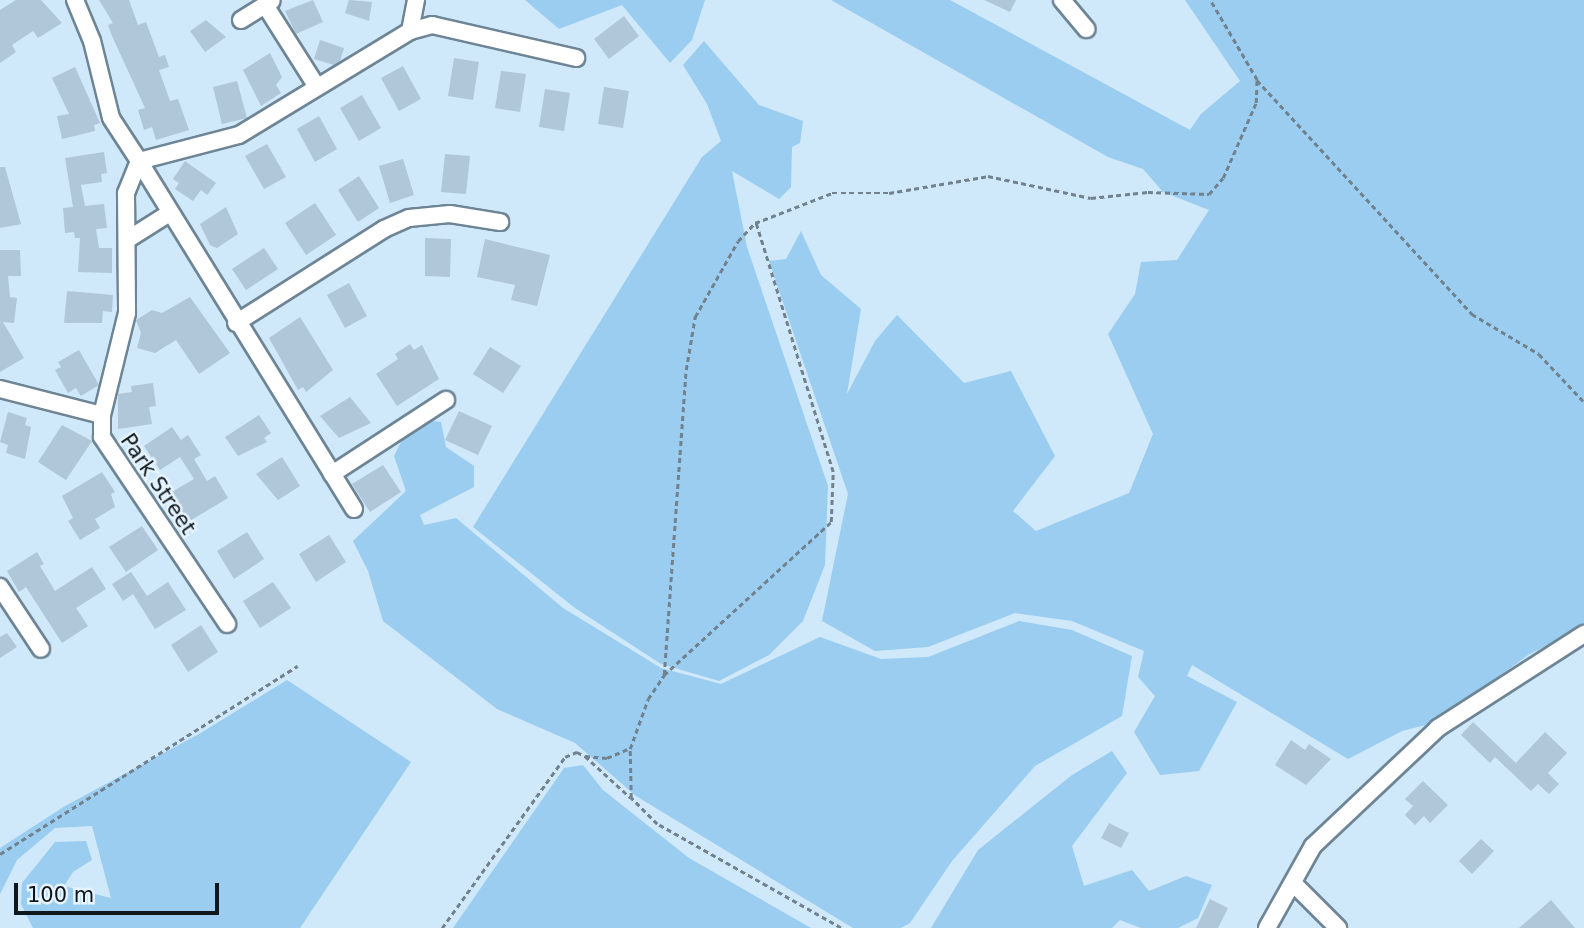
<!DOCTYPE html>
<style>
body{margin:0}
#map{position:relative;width:1584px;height:928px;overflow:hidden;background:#cfe8fa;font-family:"DejaVu Sans",sans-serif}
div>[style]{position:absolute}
.green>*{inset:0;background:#9acdef}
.building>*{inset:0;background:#afc7d8}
.path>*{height:2.5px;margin-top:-1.25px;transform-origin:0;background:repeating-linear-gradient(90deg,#71818e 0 5px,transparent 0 8.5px)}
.roads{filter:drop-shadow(2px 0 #6e8595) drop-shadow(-2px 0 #6e8595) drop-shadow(0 2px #6e8595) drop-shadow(0 -2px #6e8595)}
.minor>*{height:16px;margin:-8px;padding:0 8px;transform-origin:8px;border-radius:8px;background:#fff}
span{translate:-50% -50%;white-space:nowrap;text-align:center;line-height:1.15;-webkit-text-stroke:5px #e5f4fe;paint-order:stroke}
.street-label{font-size:21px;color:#0f171d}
.scale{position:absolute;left:14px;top:883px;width:205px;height:32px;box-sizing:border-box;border:4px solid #0f171d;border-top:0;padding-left:9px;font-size:21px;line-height:24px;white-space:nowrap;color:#0f171d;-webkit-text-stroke:5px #e5f4fe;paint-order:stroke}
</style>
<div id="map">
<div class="green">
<div style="clip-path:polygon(525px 0,705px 0,692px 40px,670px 63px,622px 5px,559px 29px)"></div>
<div style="clip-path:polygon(831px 0,950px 0,1190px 130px,1201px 114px,1240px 81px,1185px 0,1584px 0,1584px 626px,1528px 655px,1437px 722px,1402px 731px,1348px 759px,1192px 665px,1187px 676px,1237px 702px,1199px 771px,1160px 775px,1134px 732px,1155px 696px,1138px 677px,1144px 651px,1072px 621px,1015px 613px,928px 647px,875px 651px,822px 621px,848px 494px,769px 261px,786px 259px,801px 231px,821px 275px,861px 309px,847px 394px,875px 341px,897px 315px,964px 383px,1011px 371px,1055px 456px,1013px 511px,1036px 531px,1129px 493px,1153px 434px,1108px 334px,1135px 294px,1141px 262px,1177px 260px,1209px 210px,1163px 192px,1143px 169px,1108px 157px)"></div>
<div style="clip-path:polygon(704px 41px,759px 105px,803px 121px,800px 143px,792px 147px,791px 187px,779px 199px,732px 171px,747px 247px,828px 486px,825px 565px,803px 621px,769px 655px,719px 681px,661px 664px,575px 608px,473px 527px,702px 157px,721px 141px,707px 104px,683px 65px)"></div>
<div style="clip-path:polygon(425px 420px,441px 422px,446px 447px,474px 466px,474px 487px,420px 515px,424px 525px,456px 518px,563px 608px,661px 668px,721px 684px,820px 637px,881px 659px,928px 657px,1019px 621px,1072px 630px,1132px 656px,1122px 716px,1035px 766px,952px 861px,910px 923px,901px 928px,853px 928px,636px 796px,575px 743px,497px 709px,383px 621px,368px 571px,353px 541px,406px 491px,394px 456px,404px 436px)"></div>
<div style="clip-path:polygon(287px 680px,411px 762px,300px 928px,33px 928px,21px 904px,22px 883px,55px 842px,86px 841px,92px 860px,73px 872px,64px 886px,111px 898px,92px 826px,55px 828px,17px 860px,0 894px,0 848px,65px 806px,199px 734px)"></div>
<div style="clip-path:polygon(1112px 751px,1127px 773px,1072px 846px,1084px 886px,1132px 870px,1149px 891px,1186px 876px,1212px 885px,1198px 918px,1178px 928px,1141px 928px,1120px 920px,1112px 928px,931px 928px,978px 850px,1072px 775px)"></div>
<div style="clip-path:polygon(583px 765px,603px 790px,689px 858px,811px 928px,453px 928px,564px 768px)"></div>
</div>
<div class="building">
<div style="clip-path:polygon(16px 0,41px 0,62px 23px,38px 38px,33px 31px,12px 45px,16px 52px,0 63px,0 10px)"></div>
<div style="clip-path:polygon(99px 0,129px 0,138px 25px,146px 22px,159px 57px,165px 55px,169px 67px,159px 70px,170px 101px,178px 99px,189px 130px,156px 140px,152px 127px,144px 130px,138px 110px,145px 108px,112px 36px,108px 25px,113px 23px)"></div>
<div style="clip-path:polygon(313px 0,323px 22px,296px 34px,285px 11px)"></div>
<div style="clip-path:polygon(349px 0,372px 2px,369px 21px,345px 13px)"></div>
<div style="clip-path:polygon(984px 0,1016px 0,1010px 12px)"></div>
<div style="clip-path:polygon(624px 16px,639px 36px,609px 59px,594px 39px)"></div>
<div style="clip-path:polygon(206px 20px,226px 37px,205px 52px,190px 31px)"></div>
<div style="clip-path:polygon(320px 40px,344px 48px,340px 61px,334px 65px,314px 59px)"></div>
<div style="clip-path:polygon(270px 53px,282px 77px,276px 85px,281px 93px,261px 106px,243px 70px)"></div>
<div style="clip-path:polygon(454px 58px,479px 62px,473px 100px,448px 96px)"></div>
<div style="clip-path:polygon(403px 66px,421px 99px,399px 111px,381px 78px)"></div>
<div style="clip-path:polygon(75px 67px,100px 123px,94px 125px,95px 131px,62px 139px,57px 116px,69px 114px,52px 78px)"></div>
<div style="clip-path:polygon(501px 71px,526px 74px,520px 112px,495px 108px)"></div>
<div style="clip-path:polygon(237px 81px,247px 118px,222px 124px,213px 87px)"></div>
<div style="clip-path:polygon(604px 87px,629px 91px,623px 128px,598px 124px)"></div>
<div style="clip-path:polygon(545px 89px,570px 93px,564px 131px,539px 127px)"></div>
<div style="clip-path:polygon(362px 95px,381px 128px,359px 141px,340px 108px)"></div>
<div style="clip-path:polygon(319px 116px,337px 149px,315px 162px,297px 129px)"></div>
<div style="clip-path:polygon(267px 144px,286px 177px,264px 189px,245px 156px)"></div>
<div style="clip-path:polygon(104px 152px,107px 173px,101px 174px,102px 182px,81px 185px,85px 206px,104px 204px,107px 228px,96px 229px,99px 248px,112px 248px,112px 273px,78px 272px,80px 238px,75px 238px,74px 232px,65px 233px,63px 208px,73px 207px,65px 158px)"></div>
<div style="clip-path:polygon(445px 154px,470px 156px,466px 194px,441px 192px)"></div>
<div style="clip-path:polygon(403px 159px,414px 195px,390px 203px,379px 166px)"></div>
<div style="clip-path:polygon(185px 161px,216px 183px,207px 195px,201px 190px,193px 201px,175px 189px,179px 183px,173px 179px)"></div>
<div style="clip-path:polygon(0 167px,5px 167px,21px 224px,0 228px)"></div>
<div style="clip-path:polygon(359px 176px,379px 208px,358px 222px,338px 190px)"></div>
<div style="clip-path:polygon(315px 203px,336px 235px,306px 255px,285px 223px)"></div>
<div style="clip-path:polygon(226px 207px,238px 234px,217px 248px,210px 245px,200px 224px)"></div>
<div style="clip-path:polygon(425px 238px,451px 239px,450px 277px,425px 276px)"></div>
<div style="clip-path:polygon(485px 239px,550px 255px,537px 306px,511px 300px,515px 285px,477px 277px)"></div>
<div style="clip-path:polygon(264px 248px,278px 269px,246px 290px,232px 269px)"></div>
<div style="clip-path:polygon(0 250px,20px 250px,21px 276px,8px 276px,10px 297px,17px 298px,14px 323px,3px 322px,24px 358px,0 372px)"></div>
<div style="clip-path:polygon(349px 283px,367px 316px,345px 328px,327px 295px)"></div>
<div style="clip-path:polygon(67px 291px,113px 295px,112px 312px,103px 311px,102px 323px,64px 323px)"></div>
<div style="clip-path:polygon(190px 297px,230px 353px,199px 374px,176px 340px,155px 353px,137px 348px,141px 333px,136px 320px,152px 310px,162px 313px)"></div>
<div style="clip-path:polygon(300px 317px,333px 370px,306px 392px,303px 387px,298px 390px,269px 338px)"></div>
<div style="clip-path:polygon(410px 344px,414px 350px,422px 345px,439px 379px,397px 406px,376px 374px,398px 359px,395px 354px)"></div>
<div style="clip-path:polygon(490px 347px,521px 366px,503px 393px,473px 374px)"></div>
<div style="clip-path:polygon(79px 350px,99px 385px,81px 396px,76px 388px,68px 393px,55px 370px,61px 367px,58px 362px)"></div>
<div style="clip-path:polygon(153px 383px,156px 406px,149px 407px,152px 424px,118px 429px,118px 394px,132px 392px,131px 386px)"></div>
<div style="clip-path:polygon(350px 397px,371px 423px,339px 438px,320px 416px)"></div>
<div style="clip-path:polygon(459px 411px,492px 426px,478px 455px,445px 440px)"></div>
<div style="clip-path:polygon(8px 412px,27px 418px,25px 425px,31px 427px,25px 459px,6px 453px,8px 445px,0 442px)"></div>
<div style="clip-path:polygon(259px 415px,271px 433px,264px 438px,267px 442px,238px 456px,225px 437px)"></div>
<div style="clip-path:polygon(62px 425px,92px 441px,66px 480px,38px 462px)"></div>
<div style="clip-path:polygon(172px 427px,181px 440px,188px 435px,201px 455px,194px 459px,207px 481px,215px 476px,228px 498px,188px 522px,170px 493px,194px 479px,180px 457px,160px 470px,144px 446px)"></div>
<div style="clip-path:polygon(282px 457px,300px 486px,278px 500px,256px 474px)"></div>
<div style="clip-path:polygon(383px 465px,401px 492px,370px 512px,352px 484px)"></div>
<div style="clip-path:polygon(102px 472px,115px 492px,111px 494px,115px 507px,95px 519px,100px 528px,80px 540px,68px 521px,73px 518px,62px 496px)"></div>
<div style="clip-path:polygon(142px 526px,158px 550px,126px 572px,109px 547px)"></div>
<div style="clip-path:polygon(247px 532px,264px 559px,234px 579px,217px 551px)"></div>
<div style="clip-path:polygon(329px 535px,346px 562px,316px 582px,299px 554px)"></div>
<div style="clip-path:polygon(37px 552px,44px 564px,40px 566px,55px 591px,92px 567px,106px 589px,76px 608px,88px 626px,62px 643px,26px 587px,19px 592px,7px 571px)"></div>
<div style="clip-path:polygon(131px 572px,147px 596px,168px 582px,186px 610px,155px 629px,133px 594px,123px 601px,112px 584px)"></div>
<div style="clip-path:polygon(273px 582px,291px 608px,260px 628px,243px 601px)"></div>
<div style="clip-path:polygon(201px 625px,218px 652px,188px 672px,171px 645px)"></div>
<div style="clip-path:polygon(7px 633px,17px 647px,0 658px,0 637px)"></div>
<div style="clip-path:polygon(1473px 722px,1516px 763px,1545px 732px,1567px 753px,1548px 773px,1559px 784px,1549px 794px,1538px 784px,1531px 791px,1495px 757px,1490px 763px,1461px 735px)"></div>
<div style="clip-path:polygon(1291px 740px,1305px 750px,1309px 744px,1331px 759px,1306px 785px,1275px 765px)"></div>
<div style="clip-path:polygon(1423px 781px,1448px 805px,1430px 823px,1424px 816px,1415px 825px,1405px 815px,1413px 806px,1405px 799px)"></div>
<div style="clip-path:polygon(1109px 823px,1129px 833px,1121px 848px,1101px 838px)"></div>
<div style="clip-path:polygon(1481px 839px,1494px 851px,1472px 874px,1459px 861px)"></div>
<div style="clip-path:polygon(1210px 899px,1228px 908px,1218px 928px,1196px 928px)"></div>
<div style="clip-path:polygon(1551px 900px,1575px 928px,1519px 928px)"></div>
</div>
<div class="path">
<div style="left:1257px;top:80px;width:318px;rotate:47.4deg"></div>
<div style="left:1472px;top:314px;width:78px;rotate:30.8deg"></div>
<div style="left:1539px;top:354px;width:66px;rotate:46.8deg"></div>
<div style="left:664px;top:675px;width:226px;rotate:-42.5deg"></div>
<div style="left:831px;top:522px;width:50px;rotate:-87.7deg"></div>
<div style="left:833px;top:472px;width:260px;rotate:-107.2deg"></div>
<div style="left:585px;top:756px;width:22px;rotate:5deg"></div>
<div style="left:607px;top:758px;width:23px;rotate:-23deg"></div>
<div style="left:0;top:854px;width:352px;rotate:-32.3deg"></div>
<div style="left:442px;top:928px;width:211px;rotate:-54.3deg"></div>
<div style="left:565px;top:757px;width:13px;rotate:-23deg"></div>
<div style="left:577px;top:752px;width:9px;rotate:27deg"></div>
<div style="left:585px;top:756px;width:62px;rotate:42.4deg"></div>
<div style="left:841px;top:928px;width:211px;rotate:-150.5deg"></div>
<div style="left:657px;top:824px;width:37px;rotate:-135deg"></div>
<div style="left:631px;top:798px;width:49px;rotate:-91.2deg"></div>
<div style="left:630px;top:749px;width:53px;rotate:-70.2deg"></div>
<div style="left:648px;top:699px;width:29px;rotate:-56deg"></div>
<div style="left:664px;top:675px;width:306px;rotate:-85.9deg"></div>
<div style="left:686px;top:370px;width:54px;rotate:-80.4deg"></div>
<div style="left:695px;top:317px;width:87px;rotate:-60.5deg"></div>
<div style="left:738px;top:241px;width:25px;rotate:-47deg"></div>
<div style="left:755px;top:223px;width:83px;rotate:-21.3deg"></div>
<div style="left:832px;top:193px;width:57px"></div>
<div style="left:889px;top:193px;width:100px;rotate:-9.7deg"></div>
<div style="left:988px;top:176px;width:105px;rotate:12.1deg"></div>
<div style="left:1091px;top:198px;width:57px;rotate:-6deg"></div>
<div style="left:1148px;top:192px;width:61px;rotate:1.9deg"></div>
<div style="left:1209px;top:194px;width:21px;rotate:-49deg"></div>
<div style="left:1223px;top:178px;width:82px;rotate:-66.3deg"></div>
<div style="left:1256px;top:103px;width:23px;rotate:-88deg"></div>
<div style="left:1257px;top:80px;width:93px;rotate:-120.4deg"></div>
</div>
<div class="roads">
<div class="minor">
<div style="left:75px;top:0;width:44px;rotate:67.5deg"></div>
<div style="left:92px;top:41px;width:79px;rotate:76.1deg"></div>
<div style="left:111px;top:118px;width:51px;rotate:56.9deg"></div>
<div style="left:139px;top:161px;width:35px;rotate:112deg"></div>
<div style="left:126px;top:193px;width:120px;rotate:89.5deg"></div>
<div style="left:127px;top:313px;width:105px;rotate:103.8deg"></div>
<div style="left:1062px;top:0;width:38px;rotate:50deg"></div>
<div style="left:265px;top:5px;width:97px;rotate:57.6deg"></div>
<div style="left:241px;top:20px;width:36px;rotate:-32deg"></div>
<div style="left:410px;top:31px;width:23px;rotate:-15deg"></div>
<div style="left:432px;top:25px;width:148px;rotate:12.9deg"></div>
<div style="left:130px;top:238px;width:45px;rotate:-32.3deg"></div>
<div style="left:236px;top:323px;width:175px;rotate:-32.4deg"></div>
<div style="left:384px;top:229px;width:27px;rotate:-24deg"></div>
<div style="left:409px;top:218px;width:41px;rotate:-5.6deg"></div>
<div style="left:450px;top:214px;width:51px;rotate:9.1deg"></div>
<div style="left:0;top:389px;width:105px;rotate:14.3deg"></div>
<div style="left:102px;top:415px;width:22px;rotate:90deg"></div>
<div style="left:102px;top:437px;width:225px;rotate:56.2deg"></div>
<div style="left:332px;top:474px;width:136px;rotate:-33deg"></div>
<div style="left:354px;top:509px;width:409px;rotate:-121.7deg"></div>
<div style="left:139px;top:161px;width:103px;rotate:-14.6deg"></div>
<div style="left:239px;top:135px;width:200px;rotate:-31.3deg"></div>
<div style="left:410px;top:31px;width:32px;rotate:-79deg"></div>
<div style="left:0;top:587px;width:74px;rotate:56.5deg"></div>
<div style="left:1293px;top:883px;width:64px;rotate:45deg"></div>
<div style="left:1267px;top:928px;width:94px;rotate:-60.7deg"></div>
<div style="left:1313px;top:846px;width:172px;rotate:-43.3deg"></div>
<div style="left:1438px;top:728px;width:174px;rotate:-32.8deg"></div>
</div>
</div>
<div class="street-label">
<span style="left:158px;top:484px;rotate:56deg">Park Street</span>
</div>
<div class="scale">100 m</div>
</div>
